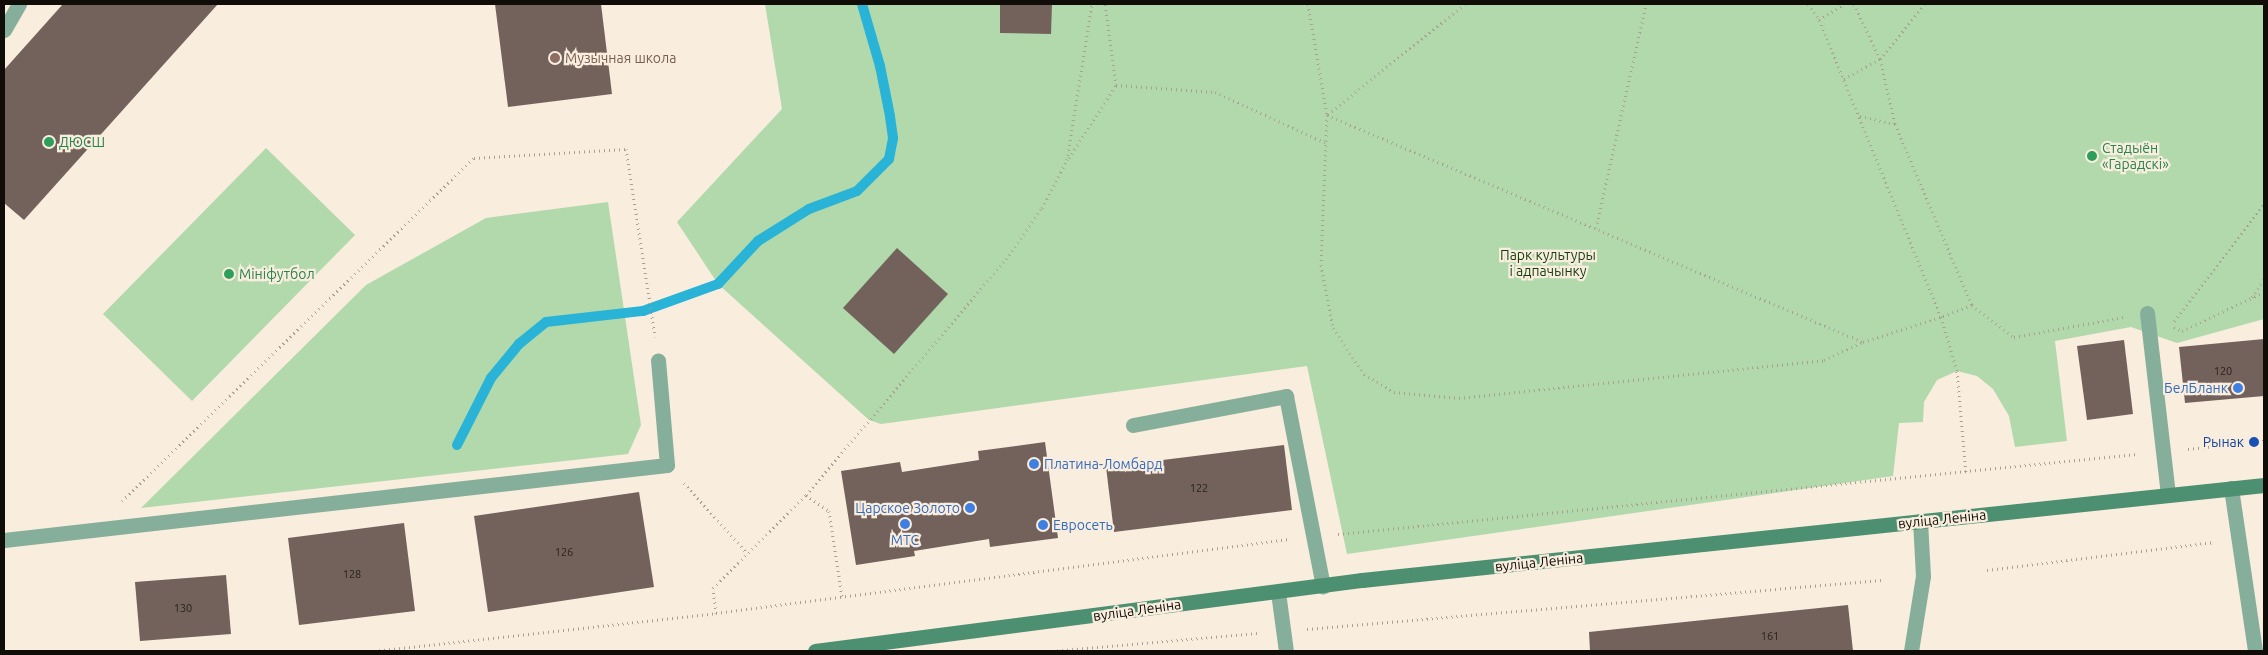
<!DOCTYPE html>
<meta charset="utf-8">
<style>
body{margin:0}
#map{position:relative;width:2268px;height:655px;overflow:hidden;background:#f9edde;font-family:Ubuntu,sans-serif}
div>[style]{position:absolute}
.green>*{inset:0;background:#b1d9ab}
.stream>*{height:10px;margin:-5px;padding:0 5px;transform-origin:5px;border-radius:5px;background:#29b3d7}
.building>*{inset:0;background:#73625c}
.path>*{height:3px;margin-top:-1.5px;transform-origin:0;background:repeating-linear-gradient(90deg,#a9a095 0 1px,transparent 0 5px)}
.lane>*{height:15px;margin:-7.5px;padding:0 7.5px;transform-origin:7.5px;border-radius:7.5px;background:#85af9a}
.street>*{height:15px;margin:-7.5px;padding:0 7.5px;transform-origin:7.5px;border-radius:7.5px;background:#85af9a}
.secondary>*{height:15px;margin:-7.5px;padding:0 7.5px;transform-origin:7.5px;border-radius:7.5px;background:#4d8f71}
.dots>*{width:14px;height:14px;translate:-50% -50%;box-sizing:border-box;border:2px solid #f9edde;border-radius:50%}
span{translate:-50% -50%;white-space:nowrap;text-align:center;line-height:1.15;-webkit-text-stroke:4.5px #f9edde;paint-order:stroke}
.number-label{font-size:11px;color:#29221c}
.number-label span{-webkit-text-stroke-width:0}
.education-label{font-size:14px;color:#785e54}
.left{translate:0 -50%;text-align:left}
.leisure-label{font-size:14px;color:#27864d}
.park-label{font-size:14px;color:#123e0d}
.shop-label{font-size:14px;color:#366cbe}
.right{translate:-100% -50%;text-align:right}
.transit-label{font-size:14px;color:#164399}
.street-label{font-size:14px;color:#100c07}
.frame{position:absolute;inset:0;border:5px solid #100c07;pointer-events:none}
</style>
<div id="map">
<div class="green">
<div style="clip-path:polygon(765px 4px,2264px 4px,2264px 319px,2177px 343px,2131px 327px,2055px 341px,2067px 441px,2015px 447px,2009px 416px,1993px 389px,1977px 376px,1957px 371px,1937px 380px,1924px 402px,1923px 422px,1899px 423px,1893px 476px,1347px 554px,1307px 366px,881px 424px,869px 420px,718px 284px,677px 222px,782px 109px)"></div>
<div style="clip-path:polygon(266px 148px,355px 235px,192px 401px,103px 314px)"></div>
<div style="clip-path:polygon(608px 202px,641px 425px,628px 454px,141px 508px,366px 285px,486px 218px)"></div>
</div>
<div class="stream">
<div style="left:457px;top:445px;width:75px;rotate:-63.1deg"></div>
<div style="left:491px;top:378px;width:44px;rotate:-50.5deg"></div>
<div style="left:519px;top:344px;width:35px;rotate:-39deg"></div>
<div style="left:546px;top:322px;width:98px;rotate:-6.5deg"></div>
<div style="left:643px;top:311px;width:80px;rotate:-19.8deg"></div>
<div style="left:718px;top:284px;width:59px;rotate:-47.1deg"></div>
<div style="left:758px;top:241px;width:60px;rotate:-32.1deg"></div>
<div style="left:809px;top:209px;width:51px;rotate:-20.6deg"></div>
<div style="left:857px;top:191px;width:45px;rotate:-45deg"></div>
<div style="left:889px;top:159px;width:21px;rotate:-79deg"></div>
<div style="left:893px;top:138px;width:22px;rotate:-98deg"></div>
<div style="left:890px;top:116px;width:51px;rotate:-101.3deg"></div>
<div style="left:880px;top:66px;width:65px;rotate:-106.2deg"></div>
</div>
<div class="building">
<div style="clip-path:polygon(63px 4px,218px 4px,24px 220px,4px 203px,4px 70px)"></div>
<div style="clip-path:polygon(495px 4px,601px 4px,612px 94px,508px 107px)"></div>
<div style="clip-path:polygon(1000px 4px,1052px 4px,1051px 34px,1000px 33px)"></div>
<div style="clip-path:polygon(897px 248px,948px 294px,894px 354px,843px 308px)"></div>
<div style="clip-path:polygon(2264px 339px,2264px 396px,2185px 403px,2179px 347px)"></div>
<div style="clip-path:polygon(2124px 340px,2133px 414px,2087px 420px,2077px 346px)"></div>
<div style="clip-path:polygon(1045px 442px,1058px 538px,990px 547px,989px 539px,914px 551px,915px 556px,856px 565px,841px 471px,900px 462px,902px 472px,979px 460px,978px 451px)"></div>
<div style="clip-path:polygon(1284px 445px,1292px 510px,1114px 532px,1106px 467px)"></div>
<div style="clip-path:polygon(639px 492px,654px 587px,488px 612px,474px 516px)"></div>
<div style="clip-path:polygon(404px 523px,415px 611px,299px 625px,288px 538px)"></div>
<div style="clip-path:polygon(226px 575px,231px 634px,140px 641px,135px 582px)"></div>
<div style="clip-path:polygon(1848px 605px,1853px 651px,1590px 651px,1589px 632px)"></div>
</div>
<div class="path">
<div style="left:1308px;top:4px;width:113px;rotate:80.3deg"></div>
<div style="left:1327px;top:115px;width:582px;rotate:22.95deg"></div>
<div style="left:1863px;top:342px;width:82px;rotate:-17.8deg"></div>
<div style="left:1941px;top:317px;width:321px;rotate:-112.3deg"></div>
<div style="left:1819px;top:20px;width:30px;rotate:-33deg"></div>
<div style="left:1465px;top:4px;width:177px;rotate:141.2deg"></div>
<div style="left:1327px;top:115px;width:150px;rotate:92.3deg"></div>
<div style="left:1321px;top:265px;width:64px;rotate:79.2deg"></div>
<div style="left:1333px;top:328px;width:55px;rotate:56deg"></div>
<div style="left:1364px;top:374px;width:35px;rotate:31deg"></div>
<div style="left:1394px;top:392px;width:65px;rotate:5.3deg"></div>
<div style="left:1459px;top:398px;width:367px;rotate:-5.9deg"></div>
<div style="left:1824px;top:360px;width:43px;rotate:-24.8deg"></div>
<div style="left:1808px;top:4px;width:19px;rotate:55deg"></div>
<div style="left:1854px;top:4px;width:61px;rotate:64.7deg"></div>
<div style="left:1880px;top:59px;width:67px;rotate:77deg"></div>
<div style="left:1895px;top:124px;width:197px;rotate:67deg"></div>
<div style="left:1972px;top:305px;width:33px;rotate:159deg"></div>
<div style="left:1941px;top:317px;width:56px;rotate:73.5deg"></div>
<div style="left:1957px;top:371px;width:102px;rotate:85deg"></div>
<div style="left:1844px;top:79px;width:41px;rotate:-29.1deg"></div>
<div style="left:1880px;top:59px;width:71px;rotate:-50.7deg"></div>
<div style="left:1116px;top:85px;width:99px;rotate:4deg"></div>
<div style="left:1215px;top:92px;width:122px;rotate:24.7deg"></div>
<div style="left:1860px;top:116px;width:36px;rotate:13deg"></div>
<div style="left:1069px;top:158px;width:87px;rotate:-57.2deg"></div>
<div style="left:1116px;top:85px;width:82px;rotate:-97.7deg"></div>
<div style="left:1596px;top:228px;width:230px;rotate:-77.4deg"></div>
<div style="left:2252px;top:297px;width:22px;rotate:-56deg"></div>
<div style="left:1972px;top:305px;width:53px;rotate:37.3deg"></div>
<div style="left:2014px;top:337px;width:112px;rotate:-10.3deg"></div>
<div style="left:2174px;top:321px;width:148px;rotate:-52.4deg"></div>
<div style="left:2174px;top:327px;width:9px;rotate:27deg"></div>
<div style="left:2182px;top:331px;width:91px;rotate:-25.4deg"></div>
<div style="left:2188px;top:449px;width:76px;rotate:-6deg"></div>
<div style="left:684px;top:483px;width:94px;rotate:48deg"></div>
<div style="left:806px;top:495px;width:28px;rotate:35deg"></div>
<div style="left:829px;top:511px;width:87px;rotate:81.4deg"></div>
<div style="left:122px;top:501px;width:491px;rotate:-44.3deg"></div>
<div style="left:474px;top:158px;width:152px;rotate:-3.4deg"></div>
<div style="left:626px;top:149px;width:190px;rotate:81.2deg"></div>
<div style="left:1338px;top:534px;width:803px;rotate:-5.72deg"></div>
<div style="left:1987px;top:570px;width:229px;rotate:-7deg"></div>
<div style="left:716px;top:613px;width:25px;rotate:-97deg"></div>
<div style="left:713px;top:588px;width:132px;rotate:-45deg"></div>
<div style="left:806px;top:495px;width:309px;rotate:-49.7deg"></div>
<div style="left:1006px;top:259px;width:62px;rotate:-54.8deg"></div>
<div style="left:1042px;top:208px;width:54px;rotate:-62.5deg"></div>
<div style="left:1067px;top:160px;width:158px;rotate:-80.9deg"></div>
<div style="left:1307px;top:629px;width:577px;rotate:-4.87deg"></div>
<div style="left:374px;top:651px;width:344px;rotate:-6.3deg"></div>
<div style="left:716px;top:613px;width:578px;rotate:-7.36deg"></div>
<div style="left:1052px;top:651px;width:208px;rotate:-5deg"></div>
</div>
<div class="lane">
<div style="left:4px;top:30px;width:30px;rotate:-60deg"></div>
<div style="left:2147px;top:313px;width:183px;rotate:83.4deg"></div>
<div style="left:1133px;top:425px;width:156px;rotate:-10.7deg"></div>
<div style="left:1286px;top:396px;width:194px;rotate:79deg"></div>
<div style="left:2231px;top:488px;width:165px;rotate:81.6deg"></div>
<div style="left:4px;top:540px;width:667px;rotate:-6.45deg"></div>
<div style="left:667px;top:465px;width:105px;rotate:-94.9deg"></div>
<div style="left:1278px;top:592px;width:60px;rotate:82.3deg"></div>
</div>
<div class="street">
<div style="left:1911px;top:651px;width:76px;rotate:-80.9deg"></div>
<div style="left:1923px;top:576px;width:55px;rotate:-93.1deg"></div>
</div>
<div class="secondary">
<div style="left:815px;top:651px;width:552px;rotate:-7.4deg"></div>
<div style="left:1362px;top:580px;width:907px;rotate:-6.01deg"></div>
</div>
<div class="dots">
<div style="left:555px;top:58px;background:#8d6e63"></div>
<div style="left:49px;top:142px;background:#2e9e5b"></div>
<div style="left:2092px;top:156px;background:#2e9e5b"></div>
<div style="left:229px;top:274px;background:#2e9e5b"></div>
<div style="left:2238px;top:388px;background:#3f7fe0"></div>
<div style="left:2254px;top:442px;background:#1a4fb4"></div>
<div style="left:1034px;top:464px;background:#3f7fe0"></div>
<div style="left:970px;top:508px;background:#3f7fe0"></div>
<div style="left:905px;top:524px;background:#3f7fe0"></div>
<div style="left:1043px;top:525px;background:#3f7fe0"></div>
</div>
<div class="number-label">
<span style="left:2223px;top:371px">120</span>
<span style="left:1199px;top:488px">122</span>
<span style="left:564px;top:552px">126</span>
<span style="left:352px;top:574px">128</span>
<span style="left:183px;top:608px">130</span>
<span style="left:1770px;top:636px">161</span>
</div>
<div class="education-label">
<span class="left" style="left:565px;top:58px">Музычная школа</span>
</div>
<div class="leisure-label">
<span class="left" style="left:59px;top:142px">ДЮСШ</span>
<span class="left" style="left:2102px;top:156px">Стадыён<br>«Гарадскі»</span>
<span class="left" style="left:239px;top:274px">Мініфутбол</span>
</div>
<div class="park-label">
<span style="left:1548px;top:263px">Парк культуры<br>і адпачынку</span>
</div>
<div class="shop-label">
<span class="right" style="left:2228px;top:388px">БелБланк</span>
<span class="left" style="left:1044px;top:464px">Платина-Ломбард</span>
<span class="right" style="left:960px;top:508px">Царское Золото</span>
<span class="left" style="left:1053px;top:525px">Евросеть</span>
<span style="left:905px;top:540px">МТС</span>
</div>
<div class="transit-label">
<span class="right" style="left:2244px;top:442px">Рынак</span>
</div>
<div class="street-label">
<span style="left:1942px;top:519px;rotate:-6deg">вуліца Леніна</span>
<span style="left:1539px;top:562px;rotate:-6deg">вуліца Леніна</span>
<span style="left:1137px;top:610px;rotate:-8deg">вуліца Леніна</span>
</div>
<div class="frame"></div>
</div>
